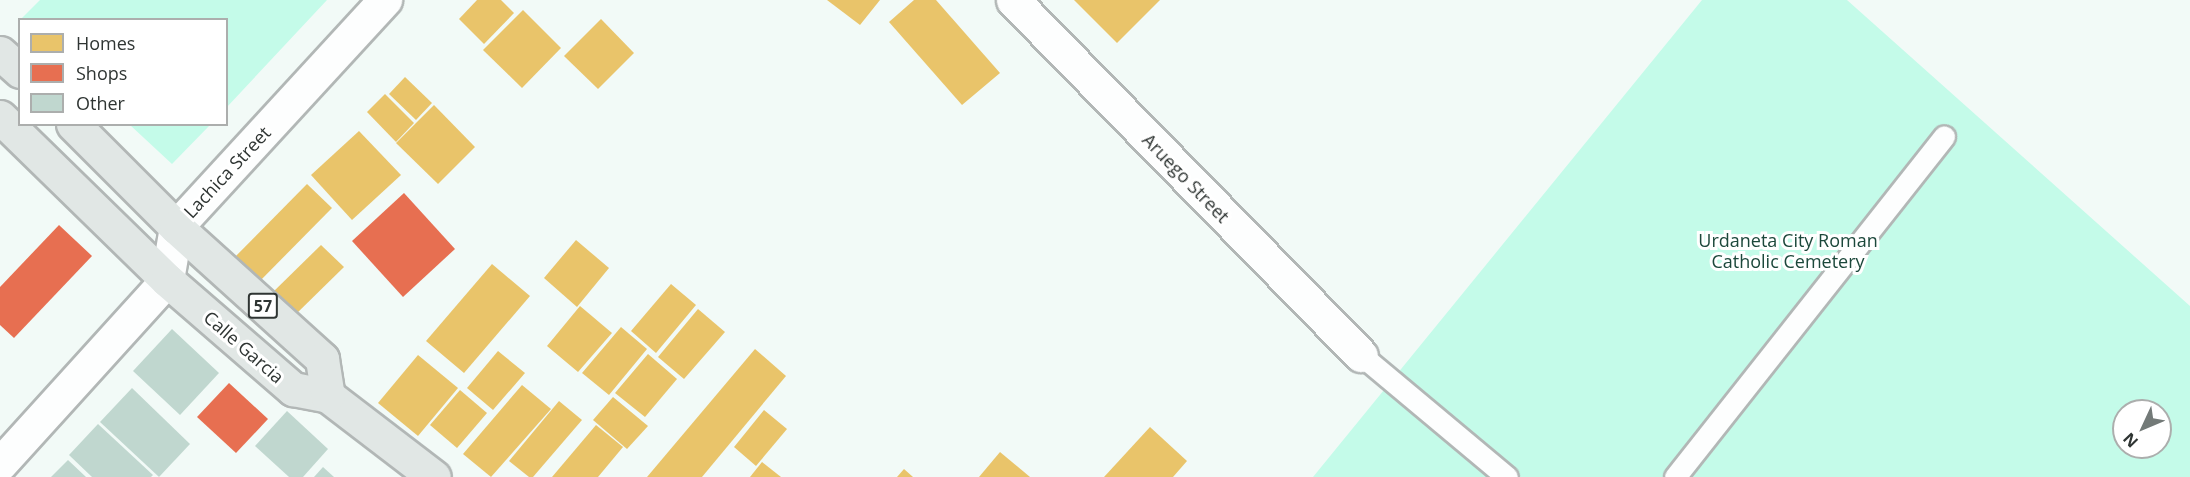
<!DOCTYPE html>
<style>
body{margin:0}
#map{position:relative;width:2190px;height:477px;overflow:hidden;background:#f2faf7;font-family:"Open Sans",sans-serif}
div>[style]{position:absolute}
.green>*{inset:0;background:#c4fbe9}
.homes>*{inset:0;background:#e9c46a}
.shops>*{inset:0;background:#e76f51}
.building>*{inset:0;background:#c0d7cf}
.roads{filter:drop-shadow(2px 0 #b2b7b6) drop-shadow(-2px 0 #b2b7b6) drop-shadow(0 2px #b2b7b6) drop-shadow(0 -2px #b2b7b6)}
.lane>*{height:21px;margin:-10.5px;padding:0 10.5px;transform-origin:10.5px;border-radius:10.5px;background:#fdfefe}
.street>*{height:33px;margin:-16.5px;padding:0 16.5px;transform-origin:16.5px;border-radius:16.5px;background:#fdfefe}
.secondary>*{height:33px;margin:-16.5px;padding:0 16.5px;transform-origin:16.5px;border-radius:16.5px;background:#fdfefe}
.primary>*{height:33px;margin:-16.5px;padding:0 16.5px;transform-origin:16.5px;border-radius:16.5px;background:#e1e7e5}
span{translate:-50% -50%;white-space:nowrap;text-align:center;line-height:1.15;-webkit-text-stroke:6px #fff;paint-order:stroke}
.shield-label span{padding:2px 4px;background:#fff;border:2px solid;border-radius:4px;-webkit-text-stroke-width:0}
.shield-label{font-size:16px;color:#2f3533;font-weight:700}
.street-label{font-size:18px;color:#2f3533}
.park-label{font-size:18px;color:#1c483b}
.legend{position:absolute;left:18px;top:18px;width:210px;height:108px;box-sizing:border-box;background:#fff;border:2px solid #acaead;margin:0;padding:8px 10px;list-style:none;font-size:18px;color:#2f3533}
.legend li{display:flex;align-items:center;gap:12px;height:30px}
.legend b{width:30px;border:2px solid #acaead}
.north{position:absolute;left:2112px;top:399px;width:60px;height:60px;box-sizing:border-box;background:#fff;border:2px solid #acaead;border-radius:50%;rotate:226deg;font-size:16px;font-weight:700;line-height:24px;text-align:center;color:#2f3533}
.north::after{content:'';display:block;margin:auto;width:21px;height:27px;background:#737a78;clip-path:polygon(50% 0,100% 100%,50% 72%,0 100%)}
</style>
<div id="map">
<div class="green">
<div style="clip-path:polygon(40px 0,327px 0,227px 107px,226px 20px,21px 19px)"></div>
<div style="clip-path:polygon(evenodd,1702px 0,1847px 0,2190px 306px,2190px 477px,1313px 477px,1702px 0,2124px 411px,2160px 411px,2160px 447px,2124px 447px,2124px 411px)"></div>
<div style="clip-path:polygon(130px 125px,210px 125px,172px 164px)"></div>
</div>
<div class="homes">
<div style="clip-path:polygon(477px 0,501px 0,514px 13px,484px 44px,459px 19px)"></div>
<div style="clip-path:polygon(827px 0,880px 0,860px 25px)"></div>
<div style="clip-path:polygon(914px 0,936px 0,1000px 73px,962px 105px,889px 22px)"></div>
<div style="clip-path:polygon(1074px 0,1160px 0,1117px 43px)"></div>
<div style="clip-path:polygon(523px 10px,561px 48px,522px 88px,483px 50px)"></div>
<div style="clip-path:polygon(601px 19px,634px 53px,598px 89px,564px 56px)"></div>
<div style="clip-path:polygon(405px 77px,432px 103px,416px 120px,389px 94px)"></div>
<div style="clip-path:polygon(385px 94px,414px 123px,396px 142px,367px 112px)"></div>
<div style="clip-path:polygon(434px 105px,475px 147px,438px 184px,396px 143px)"></div>
<div style="clip-path:polygon(359px 131px,401px 175px,352px 220px,311px 175px)"></div>
<div style="clip-path:polygon(307px 184px,332px 208px,255px 286px,230px 262px)"></div>
<div style="clip-path:polygon(576px 240px,609px 268px,577px 307px,544px 278px)"></div>
<div style="clip-path:polygon(321px 245px,344px 267px,294px 316px,271px 294px)"></div>
<div style="clip-path:polygon(492px 264px,530px 296px,464px 373px,426px 341px)"></div>
<div style="clip-path:polygon(671px 284px,696px 305px,656px 353px,631px 331px)"></div>
<div style="clip-path:polygon(580px 306px,612px 333px,578px 372px,547px 346px)"></div>
<div style="clip-path:polygon(698px 309px,725px 332px,684px 379px,658px 357px)"></div>
<div style="clip-path:polygon(621px 327px,647px 349px,609px 395px,582px 373px)"></div>
<div style="clip-path:polygon(755px 349px,786px 376px,702px 477px,647px 477px)"></div>
<div style="clip-path:polygon(498px 351px,525px 373px,493px 410px,467px 388px)"></div>
<div style="clip-path:polygon(648px 354px,677px 379px,645px 417px,615px 393px)"></div>
<div style="clip-path:polygon(418px 355px,458px 388px,418px 436px,378px 403px)"></div>
<div style="clip-path:polygon(522px 385px,551px 409px,491px 477px,463px 454px)"></div>
<div style="clip-path:polygon(460px 390px,487px 413px,457px 448px,430px 425px)"></div>
<div style="clip-path:polygon(613px 397px,648px 426px,627px 449px,593px 420px)"></div>
<div style="clip-path:polygon(559px 401px,582px 420px,533px 477px,529px 477px,509px 461px)"></div>
<div style="clip-path:polygon(764px 410px,787px 429px,756px 466px,734px 447px)"></div>
<div style="clip-path:polygon(596px 425px,623px 447px,598px 477px,552px 477px)"></div>
<div style="clip-path:polygon(1150px 427px,1187px 461px,1173px 477px,1104px 477px)"></div>
<div style="clip-path:polygon(1000px 452px,1030px 477px,979px 477px)"></div>
<div style="clip-path:polygon(762px 462px,781px 477px,750px 477px)"></div>
<div style="clip-path:polygon(904px 469px,913px 477px,897px 477px)"></div>
</div>
<div class="shops">
<div style="clip-path:polygon(404px 193px,455px 249px,403px 297px,352px 241px)"></div>
<div style="clip-path:polygon(59px 225px,92px 256px,14px 338px,0 325px,0 287px)"></div>
<div style="clip-path:polygon(229px 383px,268px 419px,236px 453px,197px 417px)"></div>
</div>
<div class="building">
<div style="clip-path:polygon(172px 329px,219px 373px,180px 415px,133px 371px)"></div>
<div style="clip-path:polygon(132px 388px,190px 444px,159px 477px,100px 422px)"></div>
<div style="clip-path:polygon(287px 411px,328px 449px,303px 477px,289px 477px,255px 446px)"></div>
<div style="clip-path:polygon(98px 424px,153px 475px,151px 477px,92px 477px,69px 455px)"></div>
<div style="clip-path:polygon(68px 460px,86px 477px,51px 477px)"></div>
<div style="clip-path:polygon(323px 467px,334px 477px,314px 477px)"></div>
</div>
<div class="roads">
<div class="lane">
<div style="left:1361px;top:355px;width:190px;rotate:39.9deg"></div>
<div style="left:1675px;top:477px;width:434px;rotate:-51.7deg"></div>
</div>
<div class="street">
<div style="left:1013px;top:0;width:497px;rotate:45.6deg"></div>
</div>
<div class="secondary">
<div style="left:0;top:464px;width:248px;rotate:-47.8deg"></div>
<div style="left:167px;top:280px;width:54px;rotate:-80.4deg"></div>
<div style="left:176px;top:227px;width:309px;rotate:-47.4deg"></div>
</div>
<div class="primary">
<div style="left:0;top:53px;width:27px;rotate:42deg"></div>
<div style="left:0;top:117px;width:233px;rotate:44.3deg"></div>
<div style="left:167px;top:280px;width:167px;rotate:40.9deg"></div>
<div style="left:293px;top:389px;width:36px;rotate:11deg"></div>
<div style="left:328px;top:396px;width:133px;rotate:37.4deg"></div>
<div style="left:73px;top:124px;width:146px;rotate:45deg"></div>
<div style="left:176px;top:227px;width:197px;rotate:42.1deg"></div>
<div style="left:322px;top:359px;width:37px;rotate:81deg"></div>
</div>
</div>
<div class="shield-label">
<span style="left:263px;top:306px">57</span>
</div>
<div class="street-label">
<span style="left:227px;top:172px;rotate:-47deg">Lachica Street</span>
<span style="left:1186px;top:178px;rotate:46deg">Aruego Street</span>
<span style="left:244px;top:347px;rotate:41deg">Calle Garcia</span>
</div>
<div class="park-label">
<span style="left:1788px;top:251px">Urdaneta City Roman<br>Catholic Cemetery</span>
</div>
<ul class="legend">
<li><b style="height:16px;background:#e9c46a"></b>Homes</li>
<li><b style="height:16px;background:#e76f51"></b>Shops</li>
<li><b style="height:16px;background:#c0d7cf"></b>Other</li>
</ul>
<div class="north">N</div>
</div>
